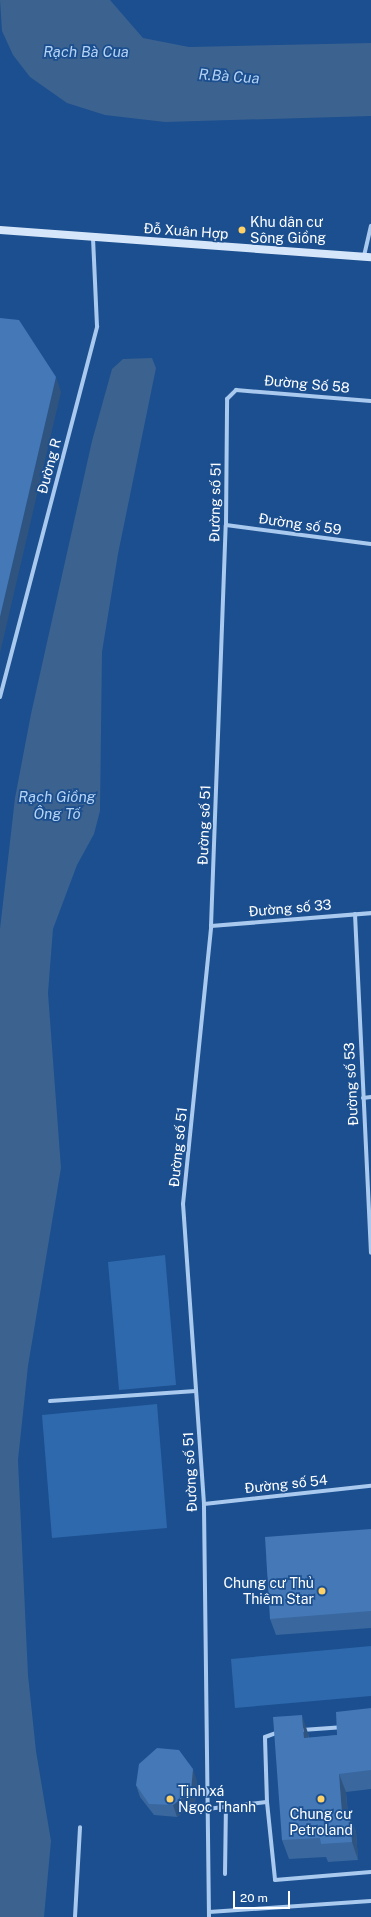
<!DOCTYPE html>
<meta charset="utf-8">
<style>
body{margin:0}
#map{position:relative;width:371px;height:1917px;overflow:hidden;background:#1b4f8f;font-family:"Public Sans",sans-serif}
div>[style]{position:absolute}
.green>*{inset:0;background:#2e69ad}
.water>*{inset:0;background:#3c6290}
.street>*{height:4px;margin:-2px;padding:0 2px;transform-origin:2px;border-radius:2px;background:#a9c9ee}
.secondary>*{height:8px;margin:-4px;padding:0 4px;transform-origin:4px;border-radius:4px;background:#d6e6fa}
.wall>*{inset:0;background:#3a679d}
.shaded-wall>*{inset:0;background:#305480}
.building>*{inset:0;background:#4478b7}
.dots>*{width:11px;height:11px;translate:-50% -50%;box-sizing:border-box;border:2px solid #1b4f8f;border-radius:50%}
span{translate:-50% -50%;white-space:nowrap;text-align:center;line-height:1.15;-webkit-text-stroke:3.5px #1b4f8f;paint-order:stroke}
.poi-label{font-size:14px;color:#fff}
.left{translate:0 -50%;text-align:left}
.right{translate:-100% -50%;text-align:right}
.street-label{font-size:14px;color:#fff}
.water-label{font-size:15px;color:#b5d3f5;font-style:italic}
.scale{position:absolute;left:233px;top:1891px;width:57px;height:18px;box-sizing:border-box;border:2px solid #fff;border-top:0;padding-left:5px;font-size:12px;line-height:14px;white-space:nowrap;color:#fff;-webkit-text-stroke:3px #1b4f8f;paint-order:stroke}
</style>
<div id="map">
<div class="green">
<div style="clip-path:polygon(165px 1255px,176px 1385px,119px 1390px,108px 1262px)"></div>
<div style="clip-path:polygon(157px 1404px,167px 1528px,52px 1538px,42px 1415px)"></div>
<div style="clip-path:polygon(371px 1646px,371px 1696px,235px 1708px,231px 1659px)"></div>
</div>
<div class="water">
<div style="clip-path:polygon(0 0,110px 0,143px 38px,189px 47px,371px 43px,371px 116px,165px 122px,105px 115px,67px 103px,30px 77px,13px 55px,2px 31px)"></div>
<div style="clip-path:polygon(152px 358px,156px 368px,118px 554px,102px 652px,100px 811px,94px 834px,77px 865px,53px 929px,48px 993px,61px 1168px,28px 1366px,18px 1460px,28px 1675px,36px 1751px,51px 1841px,44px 1917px,0 1917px,0 929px,15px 798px,31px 714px,92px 441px,112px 369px,123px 359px)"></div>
</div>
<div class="street">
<div style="left:364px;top:256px;width:31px;rotate:-77deg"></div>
<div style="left:226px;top:525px;width:146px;rotate:7.5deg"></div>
<div style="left:0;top:697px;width:383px;rotate:-75.3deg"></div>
<div style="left:97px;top:326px;width:89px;rotate:-92.6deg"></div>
<div style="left:355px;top:914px;width:339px;rotate:87.3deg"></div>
<div style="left:211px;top:926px;width:161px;rotate:-4.6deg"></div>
<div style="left:363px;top:1098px;width:8px;rotate:-7deg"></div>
<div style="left:50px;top:1401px;width:146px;rotate:-3.9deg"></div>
<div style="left:204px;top:1504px;width:168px;rotate:-6.2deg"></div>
<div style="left:302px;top:1730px;width:39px;rotate:-4deg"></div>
<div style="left:267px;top:1802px;width:78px;rotate:84.1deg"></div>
<div style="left:275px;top:1880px;width:96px;rotate:-4.8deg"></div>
<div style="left:207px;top:1809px;width:60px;rotate:-6.7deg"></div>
<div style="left:267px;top:1802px;width:65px;rotate:-91.8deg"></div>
<div style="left:265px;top:1737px;width:15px;rotate:-20deg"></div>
<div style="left:225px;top:1874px;width:68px;rotate:-89.2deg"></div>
<div style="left:209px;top:1912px;width:162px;rotate:-3.9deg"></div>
<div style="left:75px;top:1917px;width:90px;rotate:-86.8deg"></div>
<div style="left:209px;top:1917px;width:413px;rotate:-90.7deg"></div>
<div style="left:204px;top:1504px;width:301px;rotate:-94deg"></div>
<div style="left:183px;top:1204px;width:279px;rotate:-84.2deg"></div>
<div style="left:211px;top:926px;width:401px;rotate:-87.9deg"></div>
<div style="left:226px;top:525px;width:126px;rotate:-89.5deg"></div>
<div style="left:227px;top:399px;width:13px;rotate:-45deg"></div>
<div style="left:236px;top:390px;width:135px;rotate:4.7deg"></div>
</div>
<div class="secondary">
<div style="left:0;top:230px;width:372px;rotate:4.2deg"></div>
</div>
<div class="wall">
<div style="clip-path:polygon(371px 1529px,371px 1628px,276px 1635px,270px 1619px)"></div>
<div style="clip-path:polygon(371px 1708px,371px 1789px,346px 1792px,348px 1814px,349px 1814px,356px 1832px,358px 1860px,328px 1862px,326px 1857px,289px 1859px,282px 1840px,308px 1733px,309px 1738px,337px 1735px)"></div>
<div style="clip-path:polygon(197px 1781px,195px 1803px,177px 1817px,154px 1815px,140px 1797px,136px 1785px)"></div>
</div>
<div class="shaded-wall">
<div style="clip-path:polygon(56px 377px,61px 392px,0 653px,0 617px)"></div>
<div style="clip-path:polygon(302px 1715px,308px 1733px,311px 1756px,304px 1738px)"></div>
<div style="clip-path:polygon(193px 1769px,197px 1781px,195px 1803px,177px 1817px,173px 1805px)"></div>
<div style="clip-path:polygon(339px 1774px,346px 1792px,349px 1832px,342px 1814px)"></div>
<div style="clip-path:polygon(349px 1814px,356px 1832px,358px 1860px,352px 1842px)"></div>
</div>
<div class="building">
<div style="clip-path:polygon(0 318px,19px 320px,56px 377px,0 617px)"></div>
<div style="clip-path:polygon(371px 1529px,371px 1611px,270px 1619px,265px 1537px)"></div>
<div style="clip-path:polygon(371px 1708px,371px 1770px,339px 1774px,342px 1814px,349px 1814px,352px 1842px,321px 1844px,320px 1838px,282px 1840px,273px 1717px,302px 1715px,304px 1738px,337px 1735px,336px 1712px)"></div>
<div style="clip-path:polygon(157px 1748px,179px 1750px,193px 1769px,191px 1791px,173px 1805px,149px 1804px,136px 1785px,139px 1764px)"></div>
</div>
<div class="dots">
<div style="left:242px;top:230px;background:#ffd166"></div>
<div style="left:322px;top:1591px;background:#ffd166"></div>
<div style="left:170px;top:1799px;background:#ffd166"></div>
<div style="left:321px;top:1799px;background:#ffd166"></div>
</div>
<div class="poi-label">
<span class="left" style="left:250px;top:230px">Khu dân cư<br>Sông Giồng</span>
<span class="right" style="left:314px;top:1591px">Chung cư Thủ<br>Thiêm Star</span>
<span class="left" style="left:178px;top:1799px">Tịnh xá<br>Ngọc Thanh</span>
<span style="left:321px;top:1822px">Chung cư<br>Petroland</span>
</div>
<div class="street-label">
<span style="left:186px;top:231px;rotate:4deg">Đỗ Xuân Hợp</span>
<span style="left:307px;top:384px;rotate:5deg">Đường Số 58</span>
<span style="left:49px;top:466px;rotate:-75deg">Đường R</span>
<span style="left:215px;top:502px;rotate:-89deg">Đường số 51</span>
<span style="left:300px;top:524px;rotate:8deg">Đường số 59</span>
<span style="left:204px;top:825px;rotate:-88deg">Đường số 51</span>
<span style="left:290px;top:908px;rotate:-5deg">Đường số 33</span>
<span style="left:351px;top:1084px;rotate:-93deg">Đường số 53</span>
<span style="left:178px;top:1147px;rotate:-84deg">Đường số 51</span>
<span style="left:190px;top:1472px;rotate:-93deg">Đường số 51</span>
<span style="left:286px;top:1484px;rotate:-6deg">Đường số 54</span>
</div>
<div class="water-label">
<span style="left:86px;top:52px">Rạch Bà Cua</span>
<span style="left:229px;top:76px;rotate:4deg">R.Bà Cua</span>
<span style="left:57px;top:805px">Rạch Giồng<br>Ông Tố</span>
</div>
<div class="scale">20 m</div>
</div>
